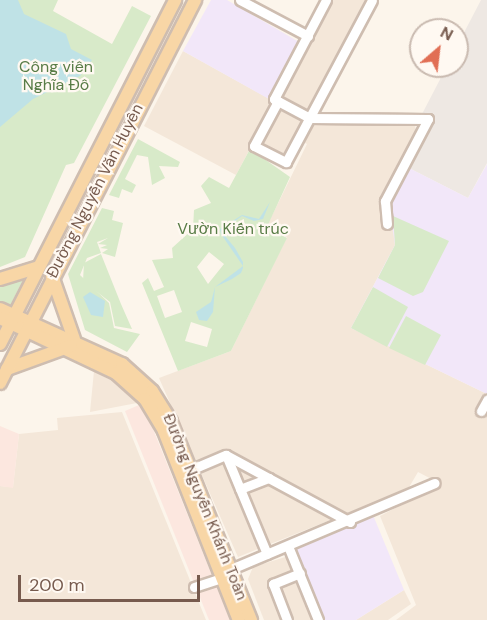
<!DOCTYPE html>
<meta charset="utf-8">
<style>
body{margin:0}
#map{position:relative;width:487px;height:620px;overflow:hidden;background:#fcf5eb;font-family:"DM Sans",sans-serif}
div>[style]{position:absolute}
.residential>*{inset:0;background:#f4e7d9}
.commercial>*{inset:0;background:#fce7df}
.industrial>*{inset:0;background:#eee8e3}
.education>*{inset:0;background:#f2e7f9}
.green>*{inset:0;background:#d8eac9}
.water>*{inset:0;background:#bfe2e6}
.roads{filter:drop-shadow(2px 0 #cebdb0) drop-shadow(-2px 0 #cebdb0) drop-shadow(0 2px #cebdb0) drop-shadow(0 -2px #cebdb0)}
.minor>*{height:9px;margin:-4.5px;padding:0 4.5px;transform-origin:4.5px;border-radius:4.5px;background:#fff}
.major>*{height:12px;margin:-6px;padding:0 6px;transform-origin:6px;border-radius:6px;background:#f8d6a6}
span{translate:-50% -50%;white-space:nowrap;text-align:center;line-height:1.15;-webkit-text-stroke:4.5px #fff9f2;paint-order:stroke}
.park-label{font-size:16px;color:#587c46}
.street-label{font-size:16px;color:#775b4e}
.north{position:absolute;left:409px;top:18px;width:60px;height:60px;box-sizing:border-box;background:#fff9f2;border:2px solid #c9bab0;border-radius:50%;rotate:28deg;font-size:16px;font-weight:700;line-height:24px;text-align:center;color:#775b4e}
.north::after{content:'';display:block;margin:auto;width:21px;height:27px;background:#e16f55;clip-path:polygon(50% 0,100% 100%,50% 72%,0 100%)}
.scale{position:absolute;left:18px;top:575px;width:182px;height:27px;box-sizing:border-box;border:3px solid #775b4e;border-top:0;padding-left:8px;font-size:18px;line-height:21px;white-space:nowrap;color:#775b4e;-webkit-text-stroke:4px #fff9f2;paint-order:stroke}
</style>
<div id="map">
<div class="residential">
<div style="clip-path:polygon(330px 0,367px 0,283px 159px,257px 145px)"></div>
<div style="clip-path:polygon(183px 51px,275px 102px,236px 175px,144px 126px)"></div>
<div style="clip-path:polygon(310px 120px,415px 122px,416px 136px,391px 201px,395px 245px,351px 328px,487px 394px,480px 407px,487px 404px,487px 620px,396px 620px,416px 605px,380px 516px,441px 484px,418px 472px,408px 489px,238px 557px,159px 378px,231px 351px,287px 237px,266px 228px,307px 144px,300px 140px)"></div>
<div style="clip-path:polygon(94px 371px,116px 383px,137px 403px,90px 412px)"></div>
<div style="clip-path:polygon(122px 412px,206px 620px,0 620px,0 486px,13px 487px,19px 434px,58px 430px,57px 418px)"></div>
<div style="clip-path:polygon(298px 553px,325px 620px,264px 620px,248px 579px,253px 567px)"></div>
<div style="clip-path:polygon(404px 590px,411px 604px,388px 620px,356px 620px)"></div>
</div>
<div class="commercial">
<div style="clip-path:polygon(139px 405px,153px 429px,230px 620px,209px 620px,125px 411px)"></div>
<div style="clip-path:polygon(0 426px,19px 434px,13px 488px,0 486px)"></div>
</div>
<div class="industrial">
<div style="clip-path:polygon(481px 0,487px 0,487px 163px,468px 198px,405px 166px,431px 116px,422px 114px,447px 66px,457px 66px,457px 46px)"></div>
</div>
<div class="education">
<div style="clip-path:polygon(211px 0,227px 0,299px 42px,269px 99px,183px 51px)"></div>
<div style="clip-path:polygon(487px 164px,487px 394px,351px 328px,395px 245px,388px 199px,405px 166px,468px 198px)"></div>
<div style="clip-path:polygon(373px 515px,404px 590px,356px 620px,325px 620px,296px 548px)"></div>
</div>
<div class="green">
<div style="clip-path:polygon(0 0,58px 0,53px 11px,112px 44px,132px 6px,151px 16px,74px 163px,66px 165px,25px 257px,0 267px)"></div>
<div style="clip-path:polygon(138px 139px,180px 162px,178px 167px,159px 166px,165px 178px,152px 185px,148px 157px,137px 155px,125px 179px,136px 185px,132px 193px,122px 189px,119px 198px,109px 195px)"></div>
<div style="clip-path:polygon(evenodd,250px 149px,290px 177px,267px 227px,287px 238px,231px 351px,178px 371px,142px 283px,148px 278px,154px 291px,164px 287px,152px 260px,173px 258px,172px 248px,193px 229px,194px 210px,211px 203px,201px 186px,209px 177px,229px 188px,250px 149px,209px 252px,224px 264px,208px 284px,197px 267px,209px 252px,250px 149px,174px 290px,182px 312px,165px 318px,157px 296px,174px 290px,250px 149px,191px 322px,212px 329px,207px 347px,185px 341px,191px 322px)"></div>
<div style="clip-path:polygon(102px 208px,114px 211px,112px 220px,123px 223px,115px 257px,102px 253px,108px 249px,100px 248px,107px 245px,98px 244px,108px 238px,97px 242px,101px 253px,87px 258px,80px 275px,109px 303px,114px 328px,140px 334px,127px 352px,85px 330px,68px 274px)"></div>
<div style="clip-path:polygon(393px 216px,449px 241px,423px 292px,413px 296px,378px 278px,395px 245px)"></div>
<div style="clip-path:polygon(101px 254px,121px 304px,132px 329px,115px 326px,110px 302px,83px 281px,84px 263px)"></div>
<div style="clip-path:polygon(25px 276px,10px 306px,0 304px,0 284px)"></div>
<div style="clip-path:polygon(373px 287px,408px 307px,387px 347px,351px 328px)"></div>
<div style="clip-path:polygon(406px 316px,441px 335px,425px 365px,389px 348px)"></div>
</div>
<div class="water">
<div style="clip-path:polygon(0 0,18px 0,24px 14px,66px 34px,71px 49px,92px 60px,80px 76px,33px 99px,0 127px)"></div>
<div style="clip-path:polygon(270px 202px,263px 219px,254px 221px,242px 216px,221px 231px,235px 248px,243px 262px,243px 268px,241px 273px,232px 279px,215px 287px,213px 312px,207px 321px,199px 320px,196px 312px,211px 302px,215px 287px,243px 266px,221px 234px,220px 229px,242px 215px,259px 219px)"></div>
<div style="clip-path:polygon(90px 292px,105px 301px,103px 317px,91px 315px,83px 297px)"></div>
</div>
<div class="roads">
<div class="minor">
<div style="left:240px;top:0;width:77px;rotate:27.9deg"></div>
<div style="left:326px;top:0;width:112px;rotate:117.7deg"></div>
<div style="left:274px;top:99px;width:40px;rotate:28deg"></div>
<div style="left:309px;top:118px;width:119px;rotate:0.5deg"></div>
<div style="left:428px;top:119px;width:93px;rotate:117.7deg"></div>
<div style="left:385px;top:201px;width:23px;rotate:85deg"></div>
<div style="left:278px;top:101px;width:51px;rotate:118.1deg"></div>
<div style="left:254px;top:146px;width:36px;rotate:27deg"></div>
<div style="left:286px;top:162px;width:183px;rotate:-62deg"></div>
<div style="left:481px;top:411px;width:13px;rotate:-61deg"></div>
<div style="left:226px;top:455px;width:107px;rotate:67.5deg"></div>
<div style="left:190px;top:470px;width:39px;rotate:-23deg"></div>
<div style="left:226px;top:455px;width:141px;rotate:28.4deg"></div>
<div style="left:240px;top:489px;width:31px;rotate:-21deg"></div>
<div style="left:288px;top:546px;width:80px;rotate:67.9deg"></div>
<div style="left:231px;top:569px;width:221px;rotate:-22.9deg"></div>
<div style="left:194px;top:587px;width:29px;rotate:-18deg"></div>
<div style="left:287px;top:620px;width:39px;rotate:-111deg"></div>
<div style="left:273px;top:584px;width:29px;rotate:-22deg"></div>
</div>
<div class="major">
<div style="left:52px;top:276px;width:67px;rotate:70.8deg"></div>
<div style="left:0;top:279px;width:39px;rotate:-17deg"></div>
<div style="left:0;top:309px;width:134px;rotate:24.3deg"></div>
<div style="left:122px;top:364px;width:40px;rotate:42deg"></div>
<div style="left:152px;top:391px;width:36px;rotate:58deg"></div>
<div style="left:171px;top:422px;width:214px;rotate:68deg"></div>
<div style="left:0;top:318px;width:128px;rotate:25.4deg"></div>
<div style="left:116px;top:373px;width:39px;rotate:42deg"></div>
<div style="left:145px;top:399px;width:37px;rotate:59deg"></div>
<div style="left:164px;top:431px;width:203px;rotate:68.4deg"></div>
<div style="left:0;top:344px;width:386px;rotate:-63deg"></div>
<div style="left:7px;top:369px;width:68px;rotate:-19.8deg"></div>
<div style="left:0;top:383px;width:430px;rotate:-63deg"></div>
</div>
</div>
<div class="park-label">
<span style="left:56px;top:76px">Công viên<br>Nghĩa Đô</span>
<span style="left:233px;top:229px">Vườn Kiến trúc</span>
</div>
<div class="street-label">
<span style="left:95px;top:191px;rotate:-63deg">Đường Nguyễn Văn Huyên</span>
<span style="left:205px;top:507px;rotate:68deg">Đường Nguyễn Khánh Toàn</span>
</div>
<div class="north">N</div>
<div class="scale">200 m</div>
</div>
